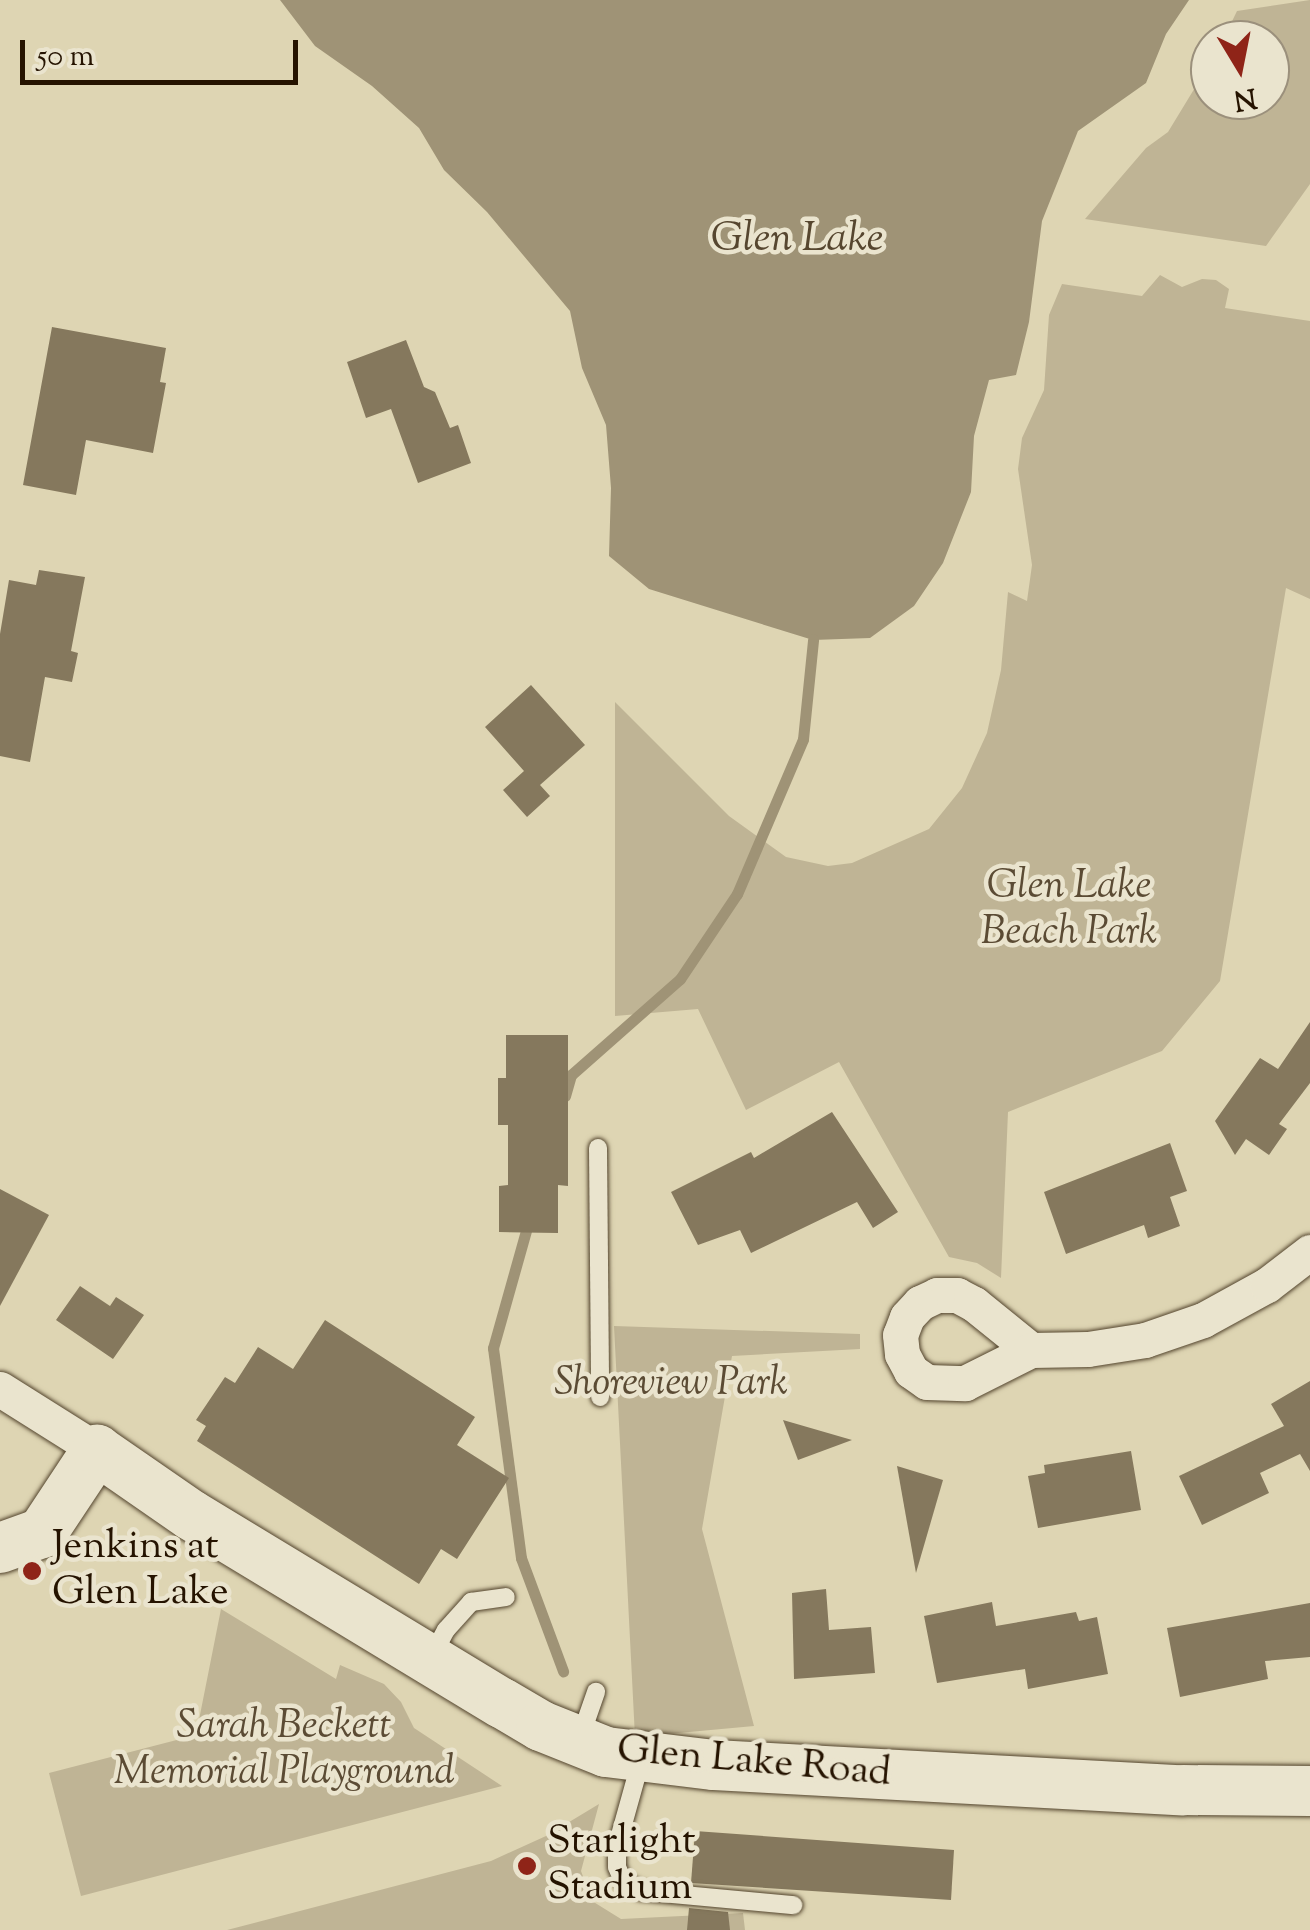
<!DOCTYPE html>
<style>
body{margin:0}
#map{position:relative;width:1310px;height:1930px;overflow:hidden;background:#ded5b3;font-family:"Sorts Mill Goudy",serif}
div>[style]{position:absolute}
.green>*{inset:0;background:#bfb495}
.water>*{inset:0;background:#9f9376}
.stream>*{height:11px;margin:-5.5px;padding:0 5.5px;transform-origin:5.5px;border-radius:5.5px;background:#9f9376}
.building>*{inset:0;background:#85785d}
.roads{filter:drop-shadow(0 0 2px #53442d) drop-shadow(0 0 2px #53442d)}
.lane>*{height:18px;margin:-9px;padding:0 9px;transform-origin:9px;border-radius:9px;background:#eae4ce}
.street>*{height:35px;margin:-17.5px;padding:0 17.5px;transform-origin:17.5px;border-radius:17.5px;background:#eae4ce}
.secondary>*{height:50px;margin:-25px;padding:0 25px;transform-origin:25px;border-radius:25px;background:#eae4ce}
.dots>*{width:28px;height:28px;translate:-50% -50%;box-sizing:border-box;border:5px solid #eae4ce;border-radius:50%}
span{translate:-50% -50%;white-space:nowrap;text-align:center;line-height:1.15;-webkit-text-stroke:9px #eae4ce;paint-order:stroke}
.park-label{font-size:40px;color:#5b4b34;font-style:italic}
.poi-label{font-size:40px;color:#251300}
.left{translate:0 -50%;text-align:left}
.street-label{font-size:40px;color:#251300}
.water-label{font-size:42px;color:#56462f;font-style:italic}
.north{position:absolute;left:1190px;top:20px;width:100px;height:100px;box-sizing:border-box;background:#eae4ce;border:2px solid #9b907c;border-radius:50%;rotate:170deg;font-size:28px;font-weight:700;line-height:40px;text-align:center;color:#251300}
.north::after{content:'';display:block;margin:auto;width:35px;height:45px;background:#8f2418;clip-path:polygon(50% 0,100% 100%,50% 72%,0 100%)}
.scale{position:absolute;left:20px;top:40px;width:278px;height:45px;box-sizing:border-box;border:5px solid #251300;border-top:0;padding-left:12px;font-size:30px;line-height:35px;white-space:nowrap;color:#251300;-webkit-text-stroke:8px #eae4ce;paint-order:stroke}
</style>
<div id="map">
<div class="green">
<div style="clip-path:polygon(1310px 0,1310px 184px,1266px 246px,1085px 219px,1146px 148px,1168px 132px,1210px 63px,1210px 100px,1270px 100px,1270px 40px,1223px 40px,1237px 11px)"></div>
<div style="clip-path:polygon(1160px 275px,1182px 287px,1202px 279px,1216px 280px,1229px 289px,1225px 308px,1310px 321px,1310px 599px,1286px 588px,1220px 981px,1162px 1051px,1008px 1112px,1001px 1278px,977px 1263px,949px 1257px,839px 1062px,746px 1110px,698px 1009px,615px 1016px,615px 702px,729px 816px,786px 857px,828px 866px,852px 863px,929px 829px,962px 788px,987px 733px,1001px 670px,1008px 592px,1027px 601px,1032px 565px,1018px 469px,1022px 438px,1044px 390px,1049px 315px,1062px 284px,1142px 296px)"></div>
<div style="clip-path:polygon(614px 1326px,860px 1334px,860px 1349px,732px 1356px,702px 1529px,754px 1726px,635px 1737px)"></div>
<div style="clip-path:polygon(221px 1609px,336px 1679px,340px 1665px,384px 1684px,401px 1702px,414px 1728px,502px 1786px,81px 1896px,49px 1773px,196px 1735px)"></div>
<div style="clip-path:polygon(599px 1804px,581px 1871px,592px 1901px,621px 1919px,743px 1913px,745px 1930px,227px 1930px,491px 1861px,546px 1836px)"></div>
</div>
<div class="water">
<div style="clip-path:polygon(280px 0,1189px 0,1166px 34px,1146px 83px,1078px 131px,1042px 221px,1029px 322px,1016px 375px,989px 380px,974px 436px,971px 492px,943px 563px,914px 606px,870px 638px,813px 640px,649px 589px,609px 556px,611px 488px,606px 425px,582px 368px,570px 311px,487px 212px,444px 170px,419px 128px,372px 86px,315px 46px)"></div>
</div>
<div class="stream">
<div style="left:565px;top:1096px;width:22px;rotate:-74deg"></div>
<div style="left:571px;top:1075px;width:145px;rotate:-41.4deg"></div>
<div style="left:680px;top:979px;width:102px;rotate:-56.2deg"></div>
<div style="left:737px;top:894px;width:168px;rotate:-66.9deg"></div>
<div style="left:803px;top:739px;width:100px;rotate:-84.2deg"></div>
<div style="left:529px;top:1220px;width:133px;rotate:105.7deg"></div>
<div style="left:493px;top:1348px;width:212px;rotate:82.4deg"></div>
<div style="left:521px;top:1558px;width:121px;rotate:69.6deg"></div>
</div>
<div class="building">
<div style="clip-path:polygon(52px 327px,166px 348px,160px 382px,166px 383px,153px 453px,86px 440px,76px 495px,23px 485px)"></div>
<div style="clip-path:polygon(406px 340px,424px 387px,435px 392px,450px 428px,458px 425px,471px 463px,418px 483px,391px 409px,366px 418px,347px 362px)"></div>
<div style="clip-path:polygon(39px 570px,85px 577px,71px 651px,78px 653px,72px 682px,45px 677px,30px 762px,0 756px,0 634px,9px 580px,36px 585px)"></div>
<div style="clip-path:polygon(531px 685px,585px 745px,540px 785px,550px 796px,527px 817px,503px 790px,524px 771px,485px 727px)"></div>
<div style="clip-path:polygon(1310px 1022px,1310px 1083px,1279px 1124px,1287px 1129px,1269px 1155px,1246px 1139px,1235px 1155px,1215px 1121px,1260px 1058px,1278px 1069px)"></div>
<div style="clip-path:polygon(506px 1035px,568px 1035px,568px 1186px,558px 1185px,558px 1233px,499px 1232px,499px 1186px,508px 1185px,508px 1125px,498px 1125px,498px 1078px,506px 1078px)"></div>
<div style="clip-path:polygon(832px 1112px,898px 1212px,873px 1228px,857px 1202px,751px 1253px,740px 1230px,698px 1245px,671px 1192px,751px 1152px,754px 1158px)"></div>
<div style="clip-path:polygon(1170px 1143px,1187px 1191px,1170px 1197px,1180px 1226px,1148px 1238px,1144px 1225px,1066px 1254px,1044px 1192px)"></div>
<div style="clip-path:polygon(0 1189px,49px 1215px,0 1306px)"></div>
<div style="clip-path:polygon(80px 1286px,110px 1306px,116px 1297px,144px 1315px,113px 1359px,56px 1320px)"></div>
<div style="clip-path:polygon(325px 1320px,475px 1417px,457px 1445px,509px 1478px,457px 1559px,441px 1549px,419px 1584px,197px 1441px,206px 1426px,196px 1420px,225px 1377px,235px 1383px,258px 1347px,293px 1369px)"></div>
<div style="clip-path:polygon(1310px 1381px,1310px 1471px,1300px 1454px,1260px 1473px,1269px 1493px,1202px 1525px,1179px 1476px,1284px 1426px,1271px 1404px)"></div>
<div style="clip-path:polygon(783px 1420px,852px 1440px,798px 1460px)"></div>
<div style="clip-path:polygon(1131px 1451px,1141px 1510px,1038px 1528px,1028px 1476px,1045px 1473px,1044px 1465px)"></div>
<div style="clip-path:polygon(897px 1466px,943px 1480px,916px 1573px)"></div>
<div style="clip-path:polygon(826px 1589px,829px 1630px,871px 1627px,875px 1673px,794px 1679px,792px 1593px)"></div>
<div style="clip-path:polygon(992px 1602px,996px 1626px,1076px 1612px,1079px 1621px,1097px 1617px,1108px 1674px,1028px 1689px,1025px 1669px,937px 1683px,924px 1616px)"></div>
<div style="clip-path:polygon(1310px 1603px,1310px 1657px,1265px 1661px,1268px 1679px,1180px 1697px,1167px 1628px)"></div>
<div style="clip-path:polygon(695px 1831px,954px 1850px,951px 1900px,691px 1883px)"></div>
<div style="clip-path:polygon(689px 1908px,728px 1912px,730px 1930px,687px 1930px)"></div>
</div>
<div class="roads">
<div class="lane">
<div style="left:598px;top:1148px;width:249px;rotate:89.5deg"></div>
<div style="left:431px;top:1658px;width:32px;rotate:-62deg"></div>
<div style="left:446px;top:1630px;width:38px;rotate:-48deg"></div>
<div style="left:471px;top:1602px;width:35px;rotate:-8deg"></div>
<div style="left:580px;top:1738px;width:49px;rotate:-70.8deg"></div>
<div style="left:641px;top:1760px;width:89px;rotate:105.6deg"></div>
<div style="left:617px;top:1846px;width:21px;rotate:90deg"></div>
<div style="left:617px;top:1867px;width:15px;rotate:67deg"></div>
<div style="left:623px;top:1881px;width:21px;rotate:29deg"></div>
<div style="left:641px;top:1891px;width:153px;rotate:5.3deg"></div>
</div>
<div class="street">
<div style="left:1031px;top:1350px;width:73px;rotate:-141.1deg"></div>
<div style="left:974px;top:1304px;width:19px;rotate:-152deg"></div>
<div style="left:957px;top:1295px;width:20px;rotate:180deg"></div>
<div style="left:937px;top:1295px;width:19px;rotate:155deg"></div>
<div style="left:920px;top:1303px;width:19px;rotate:133deg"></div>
<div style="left:907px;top:1317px;width:19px;rotate:111deg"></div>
<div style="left:900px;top:1335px;width:19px;rotate:84deg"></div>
<div style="left:902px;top:1354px;width:19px;rotate:62deg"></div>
<div style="left:911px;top:1371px;width:19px;rotate:35deg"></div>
<div style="left:927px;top:1382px;width:38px;rotate:2deg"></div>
<div style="left:965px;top:1383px;width:74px;rotate:-26.6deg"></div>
<div style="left:1031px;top:1350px;width:57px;rotate:-1deg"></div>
<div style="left:1088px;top:1349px;width:58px;rotate:-9deg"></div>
<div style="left:1145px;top:1340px;width:61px;rotate:-19deg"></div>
<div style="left:1203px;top:1320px;width:73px;rotate:-28.7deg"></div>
<div style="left:1267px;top:1285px;width:54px;rotate:-37.5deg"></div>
<div style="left:0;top:1389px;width:115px;rotate:32.2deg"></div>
</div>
<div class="secondary">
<div style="left:0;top:1548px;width:45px;rotate:-19.7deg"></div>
<div style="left:42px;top:1533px;width:100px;rotate:-56.5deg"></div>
<div style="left:97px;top:1450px;width:114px;rotate:34.7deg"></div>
<div style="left:191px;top:1515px;width:363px;rotate:31.2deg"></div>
<div style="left:502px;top:1703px;width:45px;rotate:30.5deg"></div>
<div style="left:541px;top:1726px;width:70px;rotate:21.8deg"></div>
<div style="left:606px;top:1752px;width:109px;rotate:6.9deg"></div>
<div style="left:714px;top:1765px;width:470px;rotate:3.1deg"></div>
<div style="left:1183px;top:1790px;width:127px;rotate:0.5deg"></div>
</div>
</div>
<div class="dots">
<div style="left:32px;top:1571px;background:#8f2418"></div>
<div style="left:527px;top:1866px;background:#8f2418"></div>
</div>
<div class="park-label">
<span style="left:1069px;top:911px">Glen Lake<br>Beach Park</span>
<span style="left:671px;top:1385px">Shoreview Park</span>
<span style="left:284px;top:1751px">Sarah Beckett<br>Memorial Playground</span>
</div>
<div class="poi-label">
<span class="left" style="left:52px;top:1571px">Jenkins at<br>Glen Lake</span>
<span class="left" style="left:547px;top:1866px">Starlight<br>Stadium</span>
</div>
<div class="street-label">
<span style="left:754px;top:1763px;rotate:5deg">Glen Lake Road</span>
</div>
<div class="water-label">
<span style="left:797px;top:240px">Glen Lake</span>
</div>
<div class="north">N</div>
<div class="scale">50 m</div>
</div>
